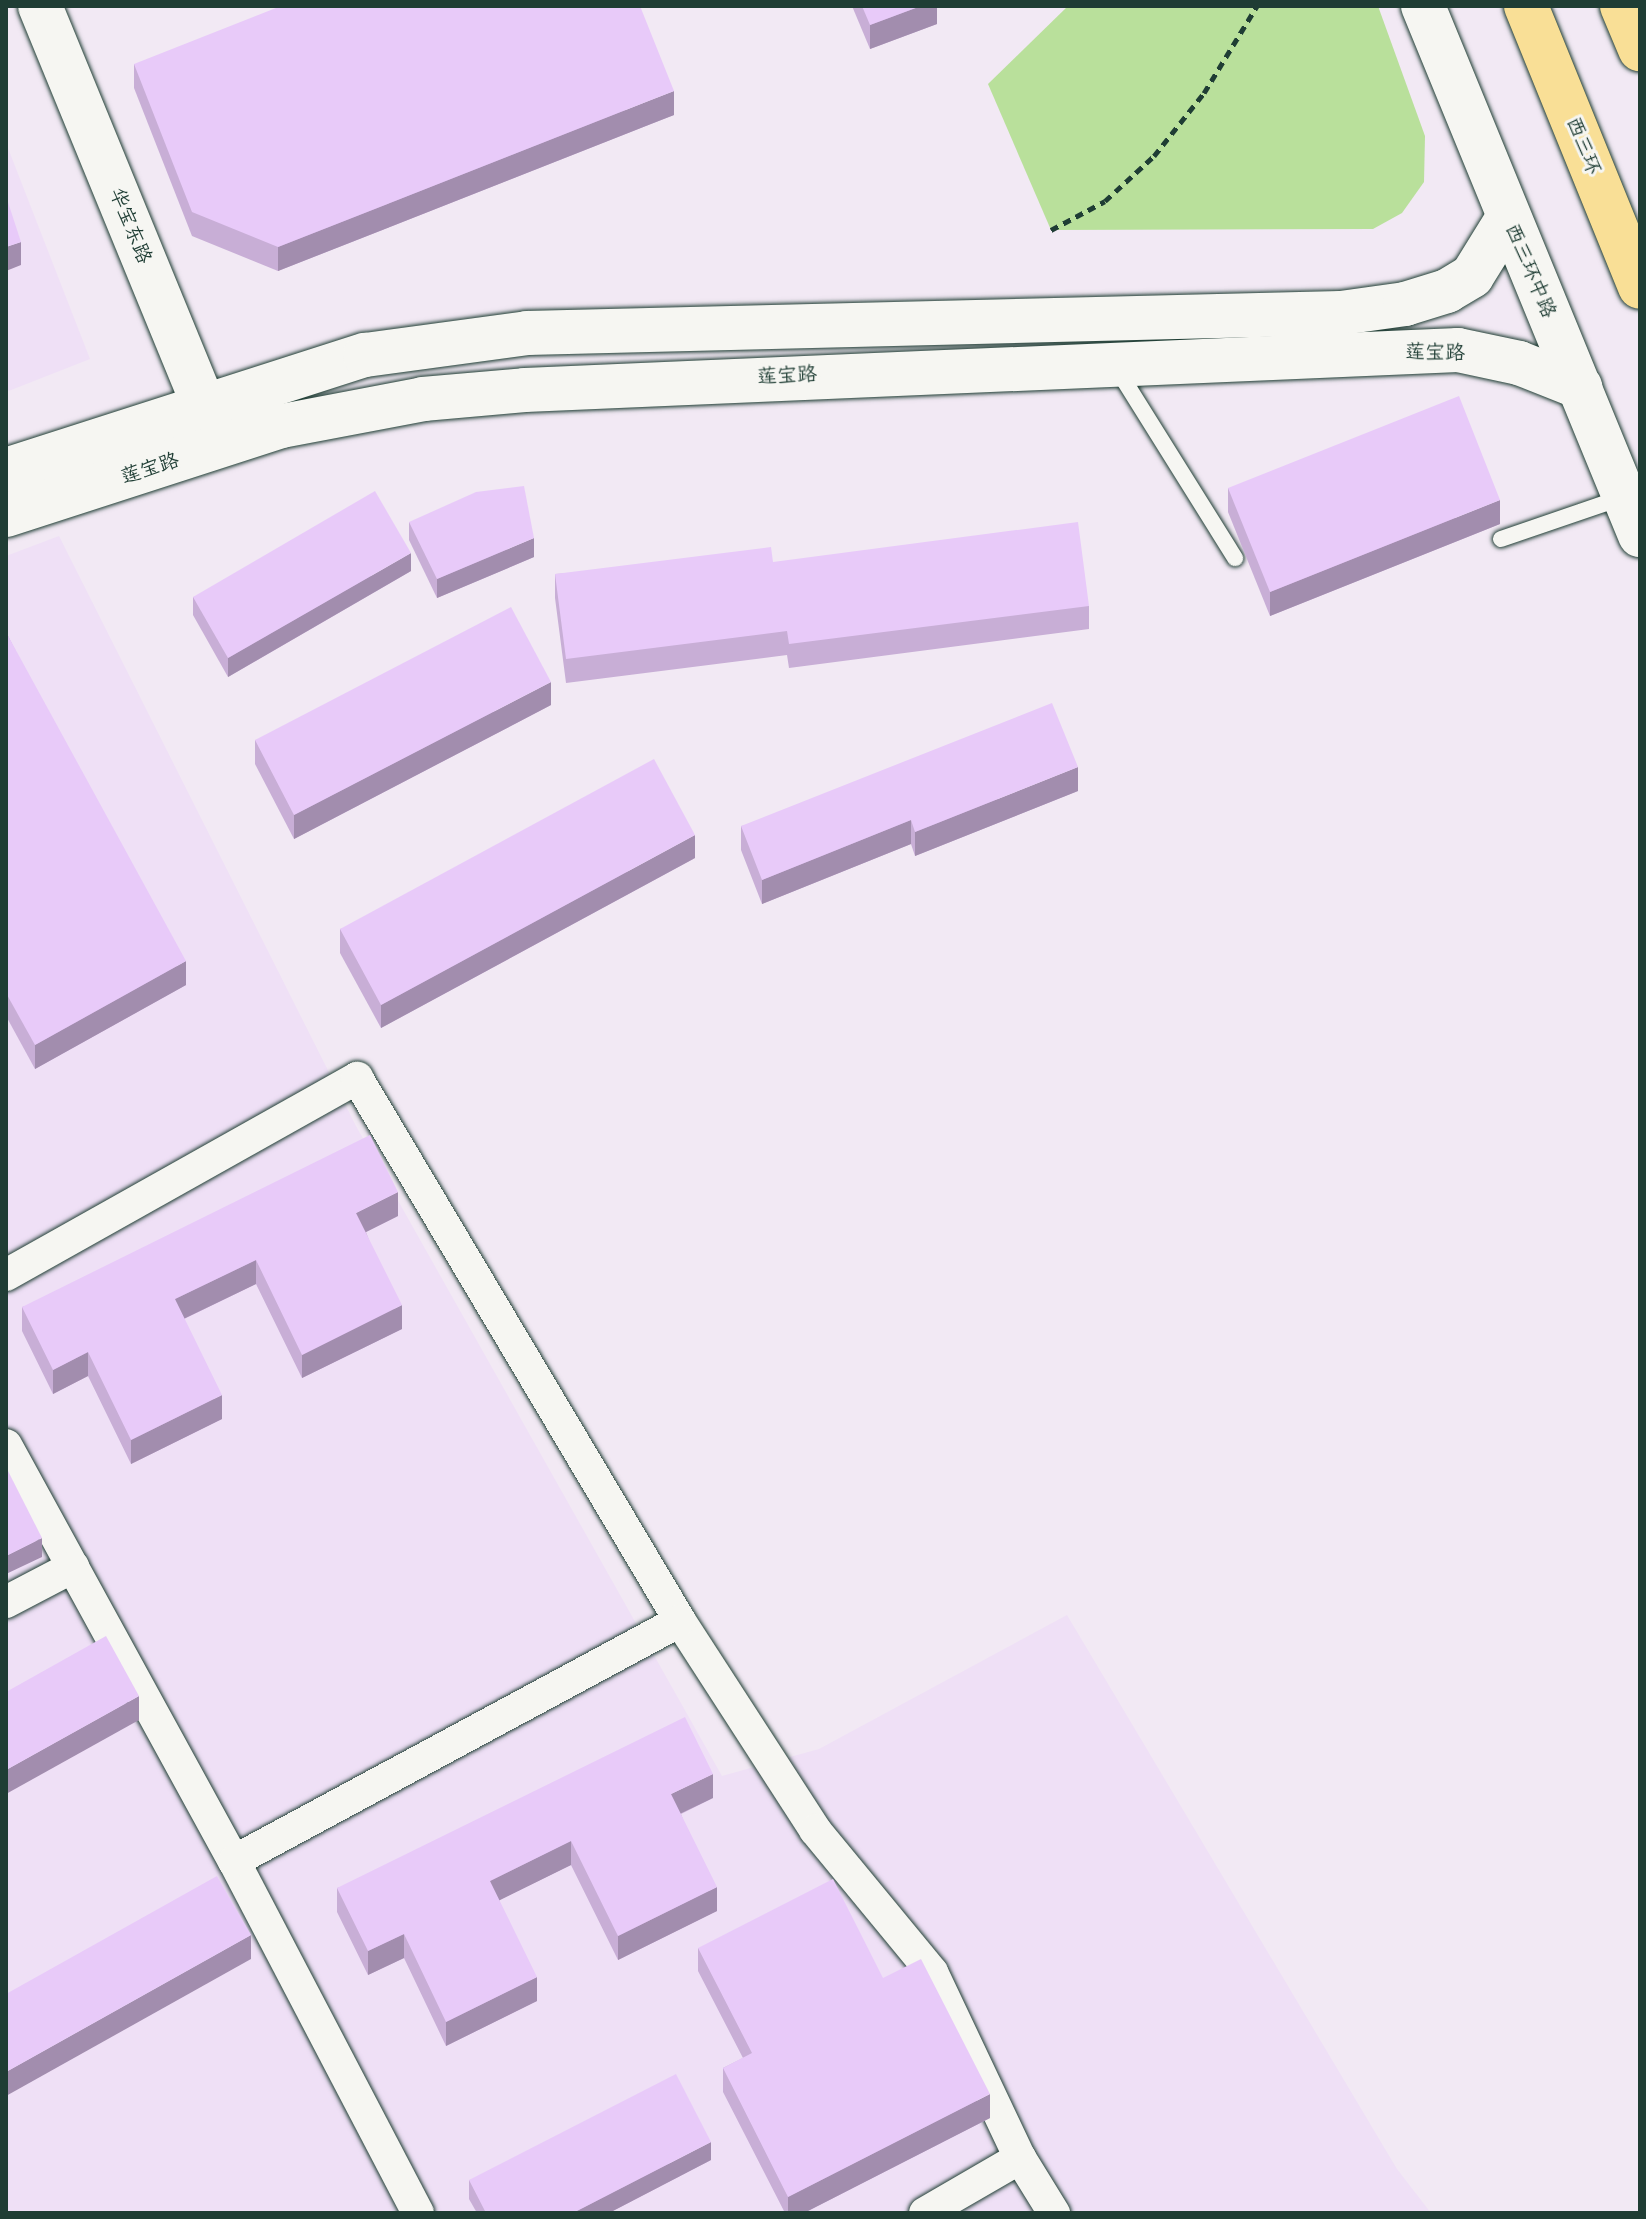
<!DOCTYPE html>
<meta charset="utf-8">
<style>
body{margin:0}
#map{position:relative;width:1646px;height:2219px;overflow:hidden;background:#f2e9f4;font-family:"Balsamiq Sans","LXGW WenKai TC",sans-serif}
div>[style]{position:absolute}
.built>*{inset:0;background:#efe0f6}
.green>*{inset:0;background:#b9e09b}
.path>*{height:5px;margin-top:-2.5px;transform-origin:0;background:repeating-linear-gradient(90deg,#1f3d34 0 8px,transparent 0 14px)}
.roads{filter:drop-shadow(0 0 2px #1f3d34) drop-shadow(0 0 2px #1f3d34)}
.lane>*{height:16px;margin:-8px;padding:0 8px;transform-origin:8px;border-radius:8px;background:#f6f6f2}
.street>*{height:32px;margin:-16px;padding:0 16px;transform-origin:16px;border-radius:16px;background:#f6f6f2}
.secondary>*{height:44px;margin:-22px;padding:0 22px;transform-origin:22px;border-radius:22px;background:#f6f6f2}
.highway>*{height:44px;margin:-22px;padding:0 22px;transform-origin:22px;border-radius:22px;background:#f9df96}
.wall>*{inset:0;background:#c8aed6}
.shaded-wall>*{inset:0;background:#a28dae}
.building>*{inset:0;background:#e8caf9}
span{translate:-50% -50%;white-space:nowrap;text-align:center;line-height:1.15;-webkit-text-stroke:6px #f6f6f2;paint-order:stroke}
.street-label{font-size:20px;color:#1f3d34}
.frame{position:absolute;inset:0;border:8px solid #1f3d34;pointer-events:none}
</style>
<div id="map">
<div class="built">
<div style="clip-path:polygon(6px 143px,90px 359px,6px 392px)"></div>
<div style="clip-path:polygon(59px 536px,356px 1126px,722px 1776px,819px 1749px,1067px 1615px,1397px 2169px,1431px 2213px,6px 2213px,6px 556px)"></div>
</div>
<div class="green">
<div style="clip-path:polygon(1068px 6px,1378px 6px,1425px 136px,1424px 182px,1402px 213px,1373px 229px,1051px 230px,988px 84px)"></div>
</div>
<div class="path">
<div style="left:1051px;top:230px;width:61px;rotate:-28.2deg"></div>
<div style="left:1105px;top:201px;width:67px;rotate:-42.6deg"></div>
<div style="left:1154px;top:156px;width:80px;rotate:-51.6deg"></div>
<div style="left:1204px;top:93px;width:102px;rotate:-58.7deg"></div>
</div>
<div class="roads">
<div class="lane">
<div style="left:1117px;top:369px;width:223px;rotate:58deg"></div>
<div style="left:1501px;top:539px;width:130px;rotate:-18.9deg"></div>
</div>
<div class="street">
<div style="left:6px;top:1275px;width:403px;rotate:-29.3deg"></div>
<div style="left:357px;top:1078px;width:632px;rotate:59.25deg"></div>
<div style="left:680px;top:1621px;width:249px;rotate:57.1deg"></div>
<div style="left:815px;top:1830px;width:184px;rotate:50.5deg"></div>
<div style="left:932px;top:1972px;width:206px;rotate:64.7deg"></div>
<div style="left:1020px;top:2158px;width:65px;rotate:58.3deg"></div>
<div style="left:6px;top:1445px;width:474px;rotate:61.3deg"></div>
<div style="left:234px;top:1861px;width:397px;rotate:62.4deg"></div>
<div style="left:6px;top:1602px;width:76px;rotate:-27.6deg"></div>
<div style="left:234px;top:1861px;width:506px;rotate:-28.29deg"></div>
<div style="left:925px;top:2213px;width:110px;rotate:-30.1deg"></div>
</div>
<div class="secondary">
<div style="left:40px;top:6px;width:461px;rotate:67.7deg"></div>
<div style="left:1423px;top:6px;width:572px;rotate:67.7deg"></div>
<div style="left:6px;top:470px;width:377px;rotate:-17.8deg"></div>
<div style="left:365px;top:355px;width:163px;rotate:-7.7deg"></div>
<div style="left:527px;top:333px;width:814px;rotate:-1.41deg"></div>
<div style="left:1341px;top:313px;width:65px;rotate:-8deg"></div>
<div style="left:1405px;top:304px;width:44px;rotate:-17.2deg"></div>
<div style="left:1447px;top:291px;width:29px;rotate:-31deg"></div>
<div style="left:1472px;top:276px;width:68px;rotate:-58.2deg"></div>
<div style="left:6px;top:515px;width:290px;rotate:-17.9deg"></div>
<div style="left:282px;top:426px;width:144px;rotate:-10.8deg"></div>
<div style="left:423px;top:399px;width:102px;rotate:-5deg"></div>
<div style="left:525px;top:390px;width:934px;rotate:-2.45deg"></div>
<div style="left:1458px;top:350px;width:62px;rotate:12deg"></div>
<div style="left:1519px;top:363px;width:66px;rotate:21.5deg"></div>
</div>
<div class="highway">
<div style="left:1526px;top:6px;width:303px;rotate:67.9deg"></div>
<div style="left:1622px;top:6px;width:47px;rotate:67.3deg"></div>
</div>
</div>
<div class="wall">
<div style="clip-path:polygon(852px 6px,937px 6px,937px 24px,870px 49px)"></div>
<div style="clip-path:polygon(134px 64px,674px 115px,278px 271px,192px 236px,134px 88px)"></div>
<div style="clip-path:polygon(1228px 488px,1500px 524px,1270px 616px,1228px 512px)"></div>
<div style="clip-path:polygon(409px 522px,534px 557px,437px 598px,409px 540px)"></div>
<div style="clip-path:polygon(773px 562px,1089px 606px,1089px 629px,789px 668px,787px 655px,566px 683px,555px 598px,555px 574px)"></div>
<div style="clip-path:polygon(411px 571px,228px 677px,193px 615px,193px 597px)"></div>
<div style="clip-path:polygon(6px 632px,186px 985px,35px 1069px,6px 1016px)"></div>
<div style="clip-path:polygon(551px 705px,294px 839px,255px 764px,255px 740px)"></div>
<div style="clip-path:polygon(1078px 791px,915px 856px,911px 844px,762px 904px,741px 850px,741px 826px)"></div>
<div style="clip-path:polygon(695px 858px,381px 1028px,340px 953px,340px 929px)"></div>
<div style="clip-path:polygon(398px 1216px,366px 1232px,402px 1329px,302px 1378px,256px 1284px,184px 1319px,222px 1419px,131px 1464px,88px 1376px,53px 1394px,22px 1331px,22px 1307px)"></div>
<div style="clip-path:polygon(713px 1798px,681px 1814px,717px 1911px,618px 1960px,571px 1865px,499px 1900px,537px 2001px,446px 2046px,404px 1958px,368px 1975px,337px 1912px,337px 1888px)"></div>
<div style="clip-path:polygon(698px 1948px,883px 1978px,990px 2118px,804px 2213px,785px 2213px,723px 2092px,723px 2068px,743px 2058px,698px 1971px)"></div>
<div style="clip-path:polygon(711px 2160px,609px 2213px,477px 2213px,469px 2199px,469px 2180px)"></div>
</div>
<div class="shaded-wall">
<div style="clip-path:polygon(921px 6px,937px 6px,937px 24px,870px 49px,870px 25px)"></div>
<div style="clip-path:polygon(674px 91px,674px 115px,278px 271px,278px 247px)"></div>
<div style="clip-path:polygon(21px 242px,21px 265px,6px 271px,6px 247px)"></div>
<div style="clip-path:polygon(1500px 500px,1500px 524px,1270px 616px,1270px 592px)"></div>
<div style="clip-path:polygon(534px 538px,534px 557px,437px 598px,437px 579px)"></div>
<div style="clip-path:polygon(411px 553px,411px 571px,228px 677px,228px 658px)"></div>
<div style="clip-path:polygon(551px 682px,551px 705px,294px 839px,294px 815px)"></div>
<div style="clip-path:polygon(1078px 767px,1078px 791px,915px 856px,915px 832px)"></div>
<div style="clip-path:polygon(911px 820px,911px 844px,762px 904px,762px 880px)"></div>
<div style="clip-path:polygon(695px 835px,695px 858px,381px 1028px,381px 1005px)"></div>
<div style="clip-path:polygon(186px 961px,186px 985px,35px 1069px,35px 1045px)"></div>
<div style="clip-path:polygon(398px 1192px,398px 1216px,356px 1237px,356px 1213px)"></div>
<div style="clip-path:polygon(256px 1260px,256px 1284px,175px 1323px,175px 1299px)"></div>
<div style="clip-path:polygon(402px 1305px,402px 1329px,302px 1378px,302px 1355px)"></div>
<div style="clip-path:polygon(88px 1352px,88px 1376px,53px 1394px,53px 1370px)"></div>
<div style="clip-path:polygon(222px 1395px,222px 1419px,131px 1464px,131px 1440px)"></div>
<div style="clip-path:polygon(42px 1538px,42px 1557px,6px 1574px,6px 1556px)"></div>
<div style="clip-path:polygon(139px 1696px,139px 1720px,6px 1794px,6px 1770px)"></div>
<div style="clip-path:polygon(713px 1774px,713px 1798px,671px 1818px,671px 1794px)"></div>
<div style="clip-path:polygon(571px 1841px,571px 1865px,490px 1905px,490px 1881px)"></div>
<div style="clip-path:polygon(717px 1887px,717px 1911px,618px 1960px,618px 1936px)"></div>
<div style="clip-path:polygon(404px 1934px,404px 1958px,368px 1975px,368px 1951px)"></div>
<div style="clip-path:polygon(251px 1935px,251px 1959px,6px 2096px,6px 2072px)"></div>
<div style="clip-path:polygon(537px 1977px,537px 2001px,446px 2046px,446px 2022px)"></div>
<div style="clip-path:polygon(990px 2094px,990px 2118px,804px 2213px,788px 2213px,788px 2197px)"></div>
<div style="clip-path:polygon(711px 2142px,711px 2160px,609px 2213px,573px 2213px)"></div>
</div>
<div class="building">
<div style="clip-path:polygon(281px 6px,640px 6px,674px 91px,278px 247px,192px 212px,134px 64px)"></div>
<div style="clip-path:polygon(862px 6px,921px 6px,870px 25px)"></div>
<div style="clip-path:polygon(6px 196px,21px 242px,6px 247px)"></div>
<div style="clip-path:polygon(1459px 396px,1500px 500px,1270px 592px,1228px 488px)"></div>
<div style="clip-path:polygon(524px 486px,534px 538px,437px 579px,409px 522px,476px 492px)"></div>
<div style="clip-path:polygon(375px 491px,411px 553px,228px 658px,193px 597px)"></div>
<div style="clip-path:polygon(1078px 522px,1089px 606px,789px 644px,787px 631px,566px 659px,555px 574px,771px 547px,773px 562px)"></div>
<div style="clip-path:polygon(511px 607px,551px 682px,294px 815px,255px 740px)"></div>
<div style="clip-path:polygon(6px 632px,186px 961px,35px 1045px,6px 993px)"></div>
<div style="clip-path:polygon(1052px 703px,1078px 767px,915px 832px,911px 820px,762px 880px,741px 826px)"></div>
<div style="clip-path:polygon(654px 759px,695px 835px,381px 1005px,340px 929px)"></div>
<div style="clip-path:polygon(370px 1135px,398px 1192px,356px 1213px,402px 1305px,302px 1355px,256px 1260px,175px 1299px,222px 1395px,131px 1440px,88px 1352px,53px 1370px,22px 1307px)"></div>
<div style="clip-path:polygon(6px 1467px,42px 1538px,6px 1556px)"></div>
<div style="clip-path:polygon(106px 1636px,139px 1696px,6px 1770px,6px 1692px)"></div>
<div style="clip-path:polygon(685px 1717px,713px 1774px,671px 1794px,717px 1887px,618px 1936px,571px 1841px,490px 1881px,537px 1977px,446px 2022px,404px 1934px,368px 1951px,337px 1888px)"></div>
<div style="clip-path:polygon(217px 1876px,251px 1935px,6px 2072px,6px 1994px)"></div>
<div style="clip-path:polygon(833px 1879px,883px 1978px,921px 1959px,990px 2094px,788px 2197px,723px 2068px,752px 2053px,698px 1948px)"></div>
<div style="clip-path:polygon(676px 2074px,711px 2142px,573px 2213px,486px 2213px,469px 2180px)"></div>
</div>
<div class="street-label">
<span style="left:1583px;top:146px;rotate:68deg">西三环</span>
<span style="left:130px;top:226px;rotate:68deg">华宝东路</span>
<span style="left:1530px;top:271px;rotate:67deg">西三环中路</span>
<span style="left:1435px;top:353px;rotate:1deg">莲宝路</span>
<span style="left:787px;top:376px;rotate:-3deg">莲宝路</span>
<span style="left:150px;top:469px;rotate:-18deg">莲宝路</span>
</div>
<div class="frame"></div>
</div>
